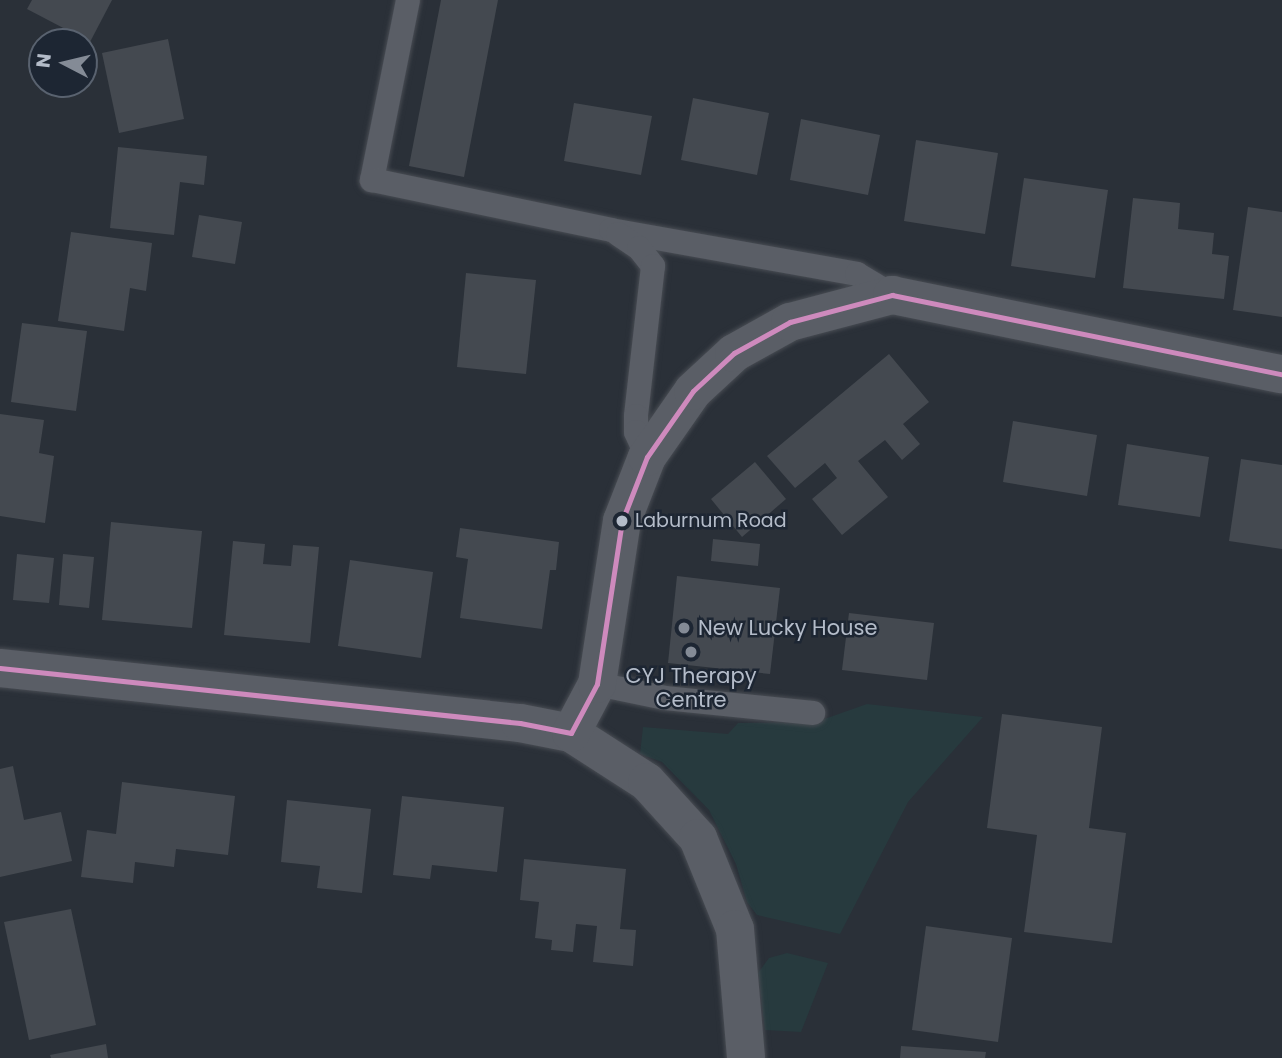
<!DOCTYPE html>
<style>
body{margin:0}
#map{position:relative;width:1282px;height:1058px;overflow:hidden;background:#2a3038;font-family:Poppins,sans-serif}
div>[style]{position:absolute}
.green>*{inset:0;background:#273a3e}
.building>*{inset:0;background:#444950}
.roads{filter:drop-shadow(0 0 2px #484c53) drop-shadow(0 0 2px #484c53)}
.service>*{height:24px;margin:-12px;padding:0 12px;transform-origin:12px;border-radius:12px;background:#5a5e66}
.minor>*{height:38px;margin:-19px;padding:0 19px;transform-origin:19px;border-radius:19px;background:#5a5e66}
.bus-1>*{height:5px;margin:-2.5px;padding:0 2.5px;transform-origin:2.5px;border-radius:2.5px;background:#ce8abd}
.dots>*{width:19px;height:19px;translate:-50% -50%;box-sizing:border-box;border:4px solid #1d2633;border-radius:50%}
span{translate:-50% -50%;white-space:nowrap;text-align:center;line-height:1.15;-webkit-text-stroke:5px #1d2633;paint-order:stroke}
.bus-label{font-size:19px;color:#b4bcc9}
.left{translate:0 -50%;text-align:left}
.poi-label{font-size:21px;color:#b4bcc9}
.north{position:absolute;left:28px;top:28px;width:70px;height:70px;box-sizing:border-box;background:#1d2633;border:2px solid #59626f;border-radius:50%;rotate:277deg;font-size:19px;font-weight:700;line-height:28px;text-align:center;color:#b4bcc9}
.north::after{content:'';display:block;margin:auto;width:24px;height:32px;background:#848b96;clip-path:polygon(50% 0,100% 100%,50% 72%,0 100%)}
</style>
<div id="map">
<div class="green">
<div style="clip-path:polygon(867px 704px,983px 717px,908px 802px,840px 934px,757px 915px,747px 902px,736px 864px,709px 810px,662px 762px,640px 754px,643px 727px,728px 734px,738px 723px,816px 722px)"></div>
<div style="clip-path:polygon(787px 953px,828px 963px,801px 1032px,765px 1030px,758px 973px,769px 958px)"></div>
</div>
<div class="building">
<div style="clip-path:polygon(32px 0,112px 0,90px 42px,27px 9px)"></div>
<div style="clip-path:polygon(441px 0,498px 0,464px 177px,409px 166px)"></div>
<div style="clip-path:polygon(168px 39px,184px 119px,119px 133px,102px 53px)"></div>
<div style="clip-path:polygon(693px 98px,769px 113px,757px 175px,681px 160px)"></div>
<div style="clip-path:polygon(574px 103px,652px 116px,641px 175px,564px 161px)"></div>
<div style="clip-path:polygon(801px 119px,880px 135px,868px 195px,790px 180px)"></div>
<div style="clip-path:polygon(916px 140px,998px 153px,985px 234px,904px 221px)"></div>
<div style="clip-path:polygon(118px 147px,207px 156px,204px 185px,180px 182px,174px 235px,110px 228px)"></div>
<div style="clip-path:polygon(1024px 178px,1108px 190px,1095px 278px,1011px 266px)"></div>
<div style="clip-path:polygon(1133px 198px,1180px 203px,1178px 229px,1214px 233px,1212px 254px,1229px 256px,1224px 299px,1123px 288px)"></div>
<div style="clip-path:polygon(1248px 207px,1282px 212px,1282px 317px,1233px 310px)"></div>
<div style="clip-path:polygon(199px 215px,242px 222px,235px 264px,192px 257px)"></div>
<div style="clip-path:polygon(71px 232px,152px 243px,146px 291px,130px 288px,124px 331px,58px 321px)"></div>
<div style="clip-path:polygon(466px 273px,536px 280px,526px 374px,457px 367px)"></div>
<div style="clip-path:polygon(22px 323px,87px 331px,76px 411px,11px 402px)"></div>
<div style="clip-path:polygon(889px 354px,929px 402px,903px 424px,920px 444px,902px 460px,885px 440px,858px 461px,888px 497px,842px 535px,812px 499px,837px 478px,825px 463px,795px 488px,767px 456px)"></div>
<div style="clip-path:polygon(0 414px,44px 420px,39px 453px,54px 456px,45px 523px,0 516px)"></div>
<div style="clip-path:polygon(1013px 421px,1097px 435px,1087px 496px,1003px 482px)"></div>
<div style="clip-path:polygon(1127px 444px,1209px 457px,1200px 517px,1118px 505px)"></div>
<div style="clip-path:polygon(1241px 459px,1282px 465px,1282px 549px,1229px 541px)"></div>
<div style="clip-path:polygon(755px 462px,786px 499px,742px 537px,711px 499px)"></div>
<div style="clip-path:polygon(111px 522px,202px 531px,192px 628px,102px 620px)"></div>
<div style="clip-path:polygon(460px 528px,559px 542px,556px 570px,550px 570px,542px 629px,460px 618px,468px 559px,456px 557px)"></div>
<div style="clip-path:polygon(713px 539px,760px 544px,758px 566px,711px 561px)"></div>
<div style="clip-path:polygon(233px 541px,265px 544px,263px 564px,291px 566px,293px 545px,319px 547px,310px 643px,224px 635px)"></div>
<div style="clip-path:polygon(17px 554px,54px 558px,49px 603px,13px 600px)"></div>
<div style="clip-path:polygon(63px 554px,94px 557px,89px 608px,59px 605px)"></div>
<div style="clip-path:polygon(350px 560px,433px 572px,421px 658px,338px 646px)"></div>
<div style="clip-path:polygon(677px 576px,780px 588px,770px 674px,668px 663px)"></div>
<div style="clip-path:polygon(849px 613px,934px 623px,927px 680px,842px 670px)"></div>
<div style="clip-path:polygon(1002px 714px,1102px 727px,1089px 828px,1126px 833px,1112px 943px,1024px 932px,1037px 835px,987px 828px)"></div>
<div style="clip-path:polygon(13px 766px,24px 820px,61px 812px,72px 861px,0 877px,0 769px)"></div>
<div style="clip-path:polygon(122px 782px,235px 796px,228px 855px,176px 849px,174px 867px,135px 862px,133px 883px,81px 877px,87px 830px,116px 834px)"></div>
<div style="clip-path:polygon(402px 796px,504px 807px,497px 872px,432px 865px,430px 879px,393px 875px)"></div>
<div style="clip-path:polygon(287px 800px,371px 809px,362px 893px,317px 888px,320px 866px,281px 862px)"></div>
<div style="clip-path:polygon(524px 859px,626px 869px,620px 929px,636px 930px,633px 966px,593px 962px,597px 926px,576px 924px,573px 952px,551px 950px,552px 940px,535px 938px,539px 902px,520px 900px)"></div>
<div style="clip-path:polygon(71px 909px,96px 1025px,29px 1040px,4px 922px)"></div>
<div style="clip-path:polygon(926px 926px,1012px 938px,998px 1042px,912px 1030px)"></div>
<div style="clip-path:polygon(106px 1044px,108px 1058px,51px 1058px,50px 1055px)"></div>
<div style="clip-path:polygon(901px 1046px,986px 1052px,985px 1058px,900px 1058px)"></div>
</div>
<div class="roads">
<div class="service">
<div style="left:408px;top:0;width:184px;rotate:101.3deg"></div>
<div style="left:372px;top:180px;width:244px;rotate:11.8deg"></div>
<div style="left:611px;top:230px;width:250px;rotate:10.1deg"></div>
<div style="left:857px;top:274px;width:41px;rotate:31deg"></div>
<div style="left:618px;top:234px;width:25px;rotate:34deg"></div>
<div style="left:639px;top:248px;width:23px;rotate:52deg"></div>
<div style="left:653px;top:266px;width:151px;rotate:96.5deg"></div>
<div style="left:636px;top:416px;width:16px;rotate:90deg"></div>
<div style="left:636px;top:432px;width:27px;rotate:66deg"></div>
<div style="left:597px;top:684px;width:69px;rotate:11.6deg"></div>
<div style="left:665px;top:698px;width:149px;rotate:5.8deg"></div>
</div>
<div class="minor">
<div style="left:0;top:668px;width:523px;rotate:6.04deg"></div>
<div style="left:520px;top:723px;width:52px;rotate:11.1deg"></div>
<div style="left:571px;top:733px;width:90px;rotate:32.8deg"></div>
<div style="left:647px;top:782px;width:76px;rotate:47.7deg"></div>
<div style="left:698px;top:838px;width:98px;rotate:67.9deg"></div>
<div style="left:735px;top:929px;width:129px;rotate:85.1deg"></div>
<div style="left:571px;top:733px;width:55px;rotate:-62deg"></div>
<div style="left:597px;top:684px;width:165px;rotate:-81.3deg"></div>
<div style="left:622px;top:521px;width:69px;rotate:-68.7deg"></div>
<div style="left:647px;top:457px;width:80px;rotate:-55.1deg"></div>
<div style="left:693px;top:391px;width:56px;rotate:-42.8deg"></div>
<div style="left:734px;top:353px;width:64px;rotate:-29deg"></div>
<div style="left:790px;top:322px;width:106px;rotate:-14.8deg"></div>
<div style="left:892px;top:295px;width:398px;rotate:11.5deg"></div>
</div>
</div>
<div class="bus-1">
<div style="left:0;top:668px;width:523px;rotate:6.04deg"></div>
<div style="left:520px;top:723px;width:52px;rotate:11.1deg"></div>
<div style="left:571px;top:733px;width:55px;rotate:-62deg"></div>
<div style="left:597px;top:684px;width:165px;rotate:-81.3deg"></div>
<div style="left:622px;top:521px;width:69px;rotate:-68.7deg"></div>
<div style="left:647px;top:457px;width:80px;rotate:-55.1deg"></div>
<div style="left:693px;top:391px;width:56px;rotate:-42.8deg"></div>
<div style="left:734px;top:353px;width:64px;rotate:-29deg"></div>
<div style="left:790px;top:322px;width:106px;rotate:-14.8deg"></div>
<div style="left:892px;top:295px;width:398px;rotate:11.5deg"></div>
</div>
<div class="dots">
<div style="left:622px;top:521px;background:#b4bcc9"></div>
<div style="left:684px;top:628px;background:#848b96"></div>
<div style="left:691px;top:652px;background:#848b96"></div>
</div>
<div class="bus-label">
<span class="left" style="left:635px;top:521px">Laburnum Road</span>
</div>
<div class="poi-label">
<span class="left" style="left:698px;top:628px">New Lucky House</span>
<span style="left:691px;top:688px">CYJ Therapy<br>Centre</span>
</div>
<div class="north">N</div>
</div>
